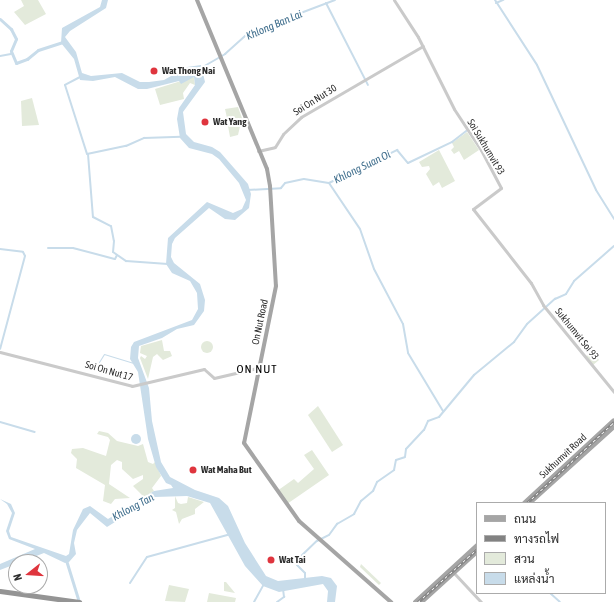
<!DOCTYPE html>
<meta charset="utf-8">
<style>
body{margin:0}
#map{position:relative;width:614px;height:602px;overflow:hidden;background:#fff;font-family:"Asap Condensed",Sarabun,sans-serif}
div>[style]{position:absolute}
.green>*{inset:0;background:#e3eadb}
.round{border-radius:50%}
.water>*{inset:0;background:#c8dcea}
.stream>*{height:1px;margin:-0.5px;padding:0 0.5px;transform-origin:0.5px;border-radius:0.5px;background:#c8dcea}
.canal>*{height:2px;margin:-1px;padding:0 1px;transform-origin:1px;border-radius:1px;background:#c8dcea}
.river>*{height:3px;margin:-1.5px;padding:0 1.5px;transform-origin:1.5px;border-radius:1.5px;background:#c8dcea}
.tertiary>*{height:3px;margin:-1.5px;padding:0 1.5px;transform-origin:1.5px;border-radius:1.5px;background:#cacaca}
.primary>*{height:4px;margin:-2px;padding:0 2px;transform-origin:2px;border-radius:2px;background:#a5a5a5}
.motorway>*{height:5px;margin:-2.5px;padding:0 2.5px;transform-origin:2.5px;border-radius:2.5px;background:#949494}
.rail>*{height:2.5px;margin-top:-1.25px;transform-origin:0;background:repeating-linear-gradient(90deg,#fff 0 3px,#828282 0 6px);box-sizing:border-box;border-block:1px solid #828282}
.dots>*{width:11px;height:11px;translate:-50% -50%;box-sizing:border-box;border:2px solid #fff;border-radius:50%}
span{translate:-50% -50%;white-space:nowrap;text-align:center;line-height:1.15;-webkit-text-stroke:4px #fff;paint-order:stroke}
.poi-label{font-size:10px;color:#2d2d2d;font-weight:700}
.left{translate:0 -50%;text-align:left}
.street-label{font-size:10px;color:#2d2d2d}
.water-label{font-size:11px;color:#3e6d8c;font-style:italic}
.quarter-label{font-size:12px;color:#000;letter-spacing:1px}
.legend{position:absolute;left:476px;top:502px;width:130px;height:92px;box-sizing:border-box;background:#fff;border:1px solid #ababab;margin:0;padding:5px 7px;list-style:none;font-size:12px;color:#2d2d2d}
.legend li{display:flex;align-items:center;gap:8px;height:20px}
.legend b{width:20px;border:1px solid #ababab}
.north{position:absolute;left:8px;top:554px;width:40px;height:40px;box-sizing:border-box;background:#fff;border:1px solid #ababab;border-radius:50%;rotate:253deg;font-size:11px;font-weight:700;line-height:16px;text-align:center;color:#2d2d2d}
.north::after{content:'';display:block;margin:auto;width:14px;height:18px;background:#df353e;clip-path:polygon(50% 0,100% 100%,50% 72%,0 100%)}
</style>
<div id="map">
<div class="green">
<div style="clip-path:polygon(21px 0,38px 0,46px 14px,25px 25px,14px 12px,24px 6px)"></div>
<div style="clip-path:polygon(194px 77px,195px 85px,190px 83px,183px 93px,184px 99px,160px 105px,155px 89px)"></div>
<div style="clip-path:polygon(32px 98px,39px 125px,22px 126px,21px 101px)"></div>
<div style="clip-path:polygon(238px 107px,242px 118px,238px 135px,230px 137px,228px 126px,231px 120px,227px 118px,225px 109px)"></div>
<div style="clip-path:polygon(467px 132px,479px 150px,464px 160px,459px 151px,454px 154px,451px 150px,454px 147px,452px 143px)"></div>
<div style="clip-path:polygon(439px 150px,455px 181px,442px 188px,439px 182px,433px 186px,426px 174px,430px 169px,429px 166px,422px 167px,419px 162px)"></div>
<div style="clip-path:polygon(162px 340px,164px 351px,170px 351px,172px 356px,163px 360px,157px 354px,153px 357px,148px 379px,140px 358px,141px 356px,145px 359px,147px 356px,140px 353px,141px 346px)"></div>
<div class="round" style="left:201px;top:341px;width:12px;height:12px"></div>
<div style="clip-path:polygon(592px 351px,599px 360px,593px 365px,586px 356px)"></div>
<div style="clip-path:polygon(318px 406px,343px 445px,332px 452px,308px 415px)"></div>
<div style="clip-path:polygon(99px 431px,108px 433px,117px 441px,138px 446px,143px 444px,148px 462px,153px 464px,155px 462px,161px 476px,152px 488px,154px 491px,144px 497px,133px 486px,143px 479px,143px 475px,133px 479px,122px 469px,122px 462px,117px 460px,111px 465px,109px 484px,130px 498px,115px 499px,111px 504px,103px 501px,105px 485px,76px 468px,77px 459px,71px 453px,72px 449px,83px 448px,106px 456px,110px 440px,108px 437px,97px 434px)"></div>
<div style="clip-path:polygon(312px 450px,329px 475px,287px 504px,277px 491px,294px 479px,298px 483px,314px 469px,304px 455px)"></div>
<div style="clip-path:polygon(175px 496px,178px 503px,181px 504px,187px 503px,188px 497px,204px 502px,195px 509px,195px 514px,182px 519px,179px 524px,176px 512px,172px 510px,175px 508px)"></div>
<div style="clip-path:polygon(361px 564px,381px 583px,379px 585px,360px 567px)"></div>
<div style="clip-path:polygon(224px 582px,226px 582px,235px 593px,224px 591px)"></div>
<div style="clip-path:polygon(169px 585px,189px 589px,185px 602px,165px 601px)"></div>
<div style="clip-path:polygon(209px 593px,236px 598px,235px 602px,207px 602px)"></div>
</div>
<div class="water">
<div style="clip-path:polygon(102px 0,108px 0,106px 8px,70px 31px,65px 37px,76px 52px,82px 73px,91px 76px,122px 73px,140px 82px,149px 82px,164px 80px,187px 67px,201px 65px,205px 82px,183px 112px,186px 134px,194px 142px,212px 147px,220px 152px,248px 184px,251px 194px,249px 208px,235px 220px,225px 219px,209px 208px,175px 238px,172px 244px,171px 257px,174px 263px,200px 284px,205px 300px,204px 311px,194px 325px,177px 329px,162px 338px,139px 346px,138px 358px,149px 388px,152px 421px,161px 462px,170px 477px,195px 490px,219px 498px,228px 506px,245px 543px,266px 576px,278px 581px,322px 576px,331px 578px,337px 586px,335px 602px,327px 602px,328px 591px,323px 584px,279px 592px,263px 586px,245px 566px,210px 503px,187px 496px,155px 497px,107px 527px,90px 513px,77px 530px,74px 543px,76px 554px,69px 562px,65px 563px,44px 553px,0 570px,0 564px,35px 549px,9px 539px,6px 531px,12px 513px,7px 504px,0 499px,11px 504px,15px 513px,9px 531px,11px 537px,66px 556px,69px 554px,73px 530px,83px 509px,90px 506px,108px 519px,154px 491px,173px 488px,171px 485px,166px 483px,156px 467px,148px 439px,138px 372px,130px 359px,131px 347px,134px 342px,192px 320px,198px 309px,197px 293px,190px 281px,172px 273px,166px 264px,168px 238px,207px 202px,233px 213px,242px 209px,246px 200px,239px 183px,219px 159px,212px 154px,189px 148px,180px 138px,177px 119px,179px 108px,195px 85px,194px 77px,181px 84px,179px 81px,147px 89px,138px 89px,115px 77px,93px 81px,80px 80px,74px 59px,61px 43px,62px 28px,100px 7px)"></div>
<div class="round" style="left:131px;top:434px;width:10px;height:10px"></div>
</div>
<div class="stream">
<div style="left:99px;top:362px;width:9px;rotate:-58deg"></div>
<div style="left:104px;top:354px;width:30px;rotate:17deg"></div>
</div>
<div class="canal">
<div style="left:495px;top:0;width:77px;rotate:57.1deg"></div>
<div style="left:537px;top:65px;width:138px;rotate:64.7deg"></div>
<div style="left:596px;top:190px;width:34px;rotate:58deg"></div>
<div style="left:326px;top:3px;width:92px;rotate:62.9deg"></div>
<div style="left:496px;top:3px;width:8px;rotate:-23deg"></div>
<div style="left:0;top:56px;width:11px;rotate:-10deg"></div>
<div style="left:201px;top:68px;width:28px;rotate:-30deg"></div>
<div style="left:225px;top:54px;width:28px;rotate:-42deg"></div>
<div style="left:246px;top:35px;width:8px"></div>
<div style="left:254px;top:35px;width:26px;rotate:-29deg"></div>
<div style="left:277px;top:22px;width:62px;rotate:-20.8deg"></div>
<div style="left:80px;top:77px;width:17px;rotate:152deg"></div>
<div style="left:65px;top:85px;width:72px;rotate:72.3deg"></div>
<div style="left:87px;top:154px;width:40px;rotate:-12deg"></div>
<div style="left:126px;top:146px;width:20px;rotate:-24deg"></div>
<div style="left:144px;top:138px;width:37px;rotate:-2deg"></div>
<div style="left:88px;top:154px;width:63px;rotate:85.5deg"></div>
<div style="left:93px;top:217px;width:20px;rotate:27deg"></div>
<div style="left:111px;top:226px;width:15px;rotate:79deg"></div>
<div style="left:114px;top:241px;width:11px;rotate:95deg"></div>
<div style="left:113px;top:252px;width:16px;rotate:35deg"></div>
<div style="left:126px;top:261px;width:42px;rotate:4.1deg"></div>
<div style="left:329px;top:183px;width:55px;rotate:56deg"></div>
<div style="left:360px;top:229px;width:42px;rotate:70.7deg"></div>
<div style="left:374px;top:269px;width:62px;rotate:62.2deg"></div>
<div style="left:403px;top:324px;width:29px;rotate:80deg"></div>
<div style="left:408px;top:353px;width:68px;rotate:58.9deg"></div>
<div style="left:247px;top:190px;width:34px;rotate:-3deg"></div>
<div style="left:281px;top:188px;width:6px;rotate:-51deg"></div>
<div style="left:285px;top:183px;width:19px;rotate:-12deg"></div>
<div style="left:304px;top:179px;width:25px;rotate:9deg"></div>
<div style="left:329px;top:183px;width:76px;rotate:-25.9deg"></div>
<div style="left:397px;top:150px;width:17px;rotate:50deg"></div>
<div style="left:408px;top:163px;width:49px;rotate:-25.5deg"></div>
<div style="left:452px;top:142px;width:18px;rotate:-38deg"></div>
<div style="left:48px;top:248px;width:25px"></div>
<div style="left:73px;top:248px;width:43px;rotate:14.7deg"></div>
<div style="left:115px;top:259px;width:4px;rotate:-63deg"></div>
<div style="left:0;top:249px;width:23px;rotate:7deg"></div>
<div style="left:23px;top:252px;width:4px;rotate:63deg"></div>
<div style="left:25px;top:256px;width:96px;rotate:105deg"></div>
<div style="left:0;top:422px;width:36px;rotate:16deg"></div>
<div style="left:305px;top:580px;width:7px;rotate:-90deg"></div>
<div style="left:305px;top:573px;width:11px;rotate:-135deg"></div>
<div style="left:297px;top:565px;width:5px;rotate:-90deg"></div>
<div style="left:297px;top:560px;width:28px;rotate:-44deg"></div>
<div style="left:317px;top:541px;width:13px;rotate:-27deg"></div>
<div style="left:329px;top:535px;width:14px;rotate:-54deg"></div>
<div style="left:337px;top:524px;width:20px;rotate:-30deg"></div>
<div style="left:354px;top:514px;width:15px;rotate:-62deg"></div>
<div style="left:361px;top:501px;width:16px;rotate:-40deg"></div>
<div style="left:373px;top:491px;width:10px;rotate:-66deg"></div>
<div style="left:377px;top:482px;width:21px;rotate:-35deg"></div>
<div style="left:394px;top:470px;width:10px;rotate:-79deg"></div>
<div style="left:396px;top:460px;width:9px;rotate:-18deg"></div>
<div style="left:405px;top:457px;width:8px;rotate:-83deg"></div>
<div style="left:406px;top:449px;width:26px;rotate:-47deg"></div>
<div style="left:424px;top:430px;width:10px;rotate:-66deg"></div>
<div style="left:428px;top:421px;width:12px;rotate:-20deg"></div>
<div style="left:439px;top:417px;width:55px;rotate:-50.2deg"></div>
<div style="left:474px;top:375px;width:52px;rotate:-39.5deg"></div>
<div style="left:514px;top:342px;width:22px;rotate:-54deg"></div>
<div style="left:527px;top:324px;width:38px;rotate:-42deg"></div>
<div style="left:555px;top:299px;width:12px;rotate:-24deg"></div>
<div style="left:566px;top:294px;width:15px;rotate:-58deg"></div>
<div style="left:574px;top:281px;width:53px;rotate:-41.2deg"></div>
<div style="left:130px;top:583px;width:31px;rotate:-57deg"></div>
<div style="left:147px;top:557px;width:87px;rotate:-15.3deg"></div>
<div style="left:550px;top:593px;width:13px;rotate:42deg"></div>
<div style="left:254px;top:602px;width:21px;rotate:-61deg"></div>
<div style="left:277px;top:602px;width:9px;rotate:-36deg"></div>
<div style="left:284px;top:597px;width:8px;rotate:-97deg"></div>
</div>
<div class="river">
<div style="left:0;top:19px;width:15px;rotate:42deg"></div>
<div style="left:11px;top:29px;width:11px;rotate:63deg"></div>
<div style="left:16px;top:39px;width:13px;rotate:113deg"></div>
<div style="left:11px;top:51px;width:13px;rotate:67deg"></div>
<div style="left:16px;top:63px;width:12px;rotate:-20deg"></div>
<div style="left:27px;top:59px;width:14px;rotate:-39deg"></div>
<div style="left:38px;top:50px;width:26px;rotate:-18deg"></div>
<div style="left:66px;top:560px;width:44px;rotate:72.8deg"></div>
</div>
<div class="tertiary">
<div style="left:394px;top:0;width:44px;rotate:57deg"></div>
<div style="left:418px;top:37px;width:80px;rotate:63.4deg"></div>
<div style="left:454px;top:109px;width:49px;rotate:56.6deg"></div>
<div style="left:481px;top:150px;width:43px;rotate:62.2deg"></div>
<div style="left:501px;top:188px;width:35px;rotate:143deg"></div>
<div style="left:473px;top:209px;width:94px;rotate:51.9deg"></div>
<div style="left:531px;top:283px;width:25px;rotate:61deg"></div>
<div style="left:543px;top:305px;width:112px;rotate:50.8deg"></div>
<div style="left:258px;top:151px;width:17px;rotate:-13deg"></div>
<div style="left:275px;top:147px;width:15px;rotate:-58deg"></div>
<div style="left:283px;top:134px;width:25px;rotate:-43deg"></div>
<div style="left:301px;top:117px;width:141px;rotate:-30.2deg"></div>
<div style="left:0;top:352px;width:136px;rotate:14.4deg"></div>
<div style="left:132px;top:386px;width:74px;rotate:-13.3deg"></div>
<div style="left:204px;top:369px;width:13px;rotate:42deg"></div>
<div style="left:214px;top:378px;width:44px;rotate:-13.1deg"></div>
<div style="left:454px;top:573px;width:40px;rotate:47deg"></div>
</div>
<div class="primary">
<div style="left:197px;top:0;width:183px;rotate:67.5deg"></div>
<div style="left:267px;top:169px;width:17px;rotate:80deg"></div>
<div style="left:270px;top:186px;width:100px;rotate:86.6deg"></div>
<div style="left:276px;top:286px;width:160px;rotate:101.5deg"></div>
<div style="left:244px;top:443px;width:95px;rotate:54.8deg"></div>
<div style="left:299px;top:521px;width:123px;rotate:41.4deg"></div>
<div style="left:524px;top:503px;width:122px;rotate:-42.7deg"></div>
<div style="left:530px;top:503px;width:113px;rotate:-42.1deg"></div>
<div style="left:415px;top:602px;width:84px;rotate:-42.6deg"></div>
<div style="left:422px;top:602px;width:74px;rotate:-42.3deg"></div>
</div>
<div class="motorway">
<div style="left:0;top:591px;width:80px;rotate:7.9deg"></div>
</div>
<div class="rail">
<div style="left:527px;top:503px;width:119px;rotate:-43deg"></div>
<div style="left:418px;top:602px;width:79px;rotate:-41.9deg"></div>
</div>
<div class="dots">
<div style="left:154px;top:71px;background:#df353e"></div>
<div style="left:205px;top:122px;background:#df353e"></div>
<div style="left:193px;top:470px;background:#df353e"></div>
<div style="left:271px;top:560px;background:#df353e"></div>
</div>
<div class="poi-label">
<span class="left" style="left:162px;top:71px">Wat Thong Nai</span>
<span class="left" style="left:213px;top:122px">Wat Yang</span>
<span class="left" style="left:201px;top:470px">Wat Maha But</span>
<span class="left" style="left:279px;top:560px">Wat Tai</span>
</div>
<div class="street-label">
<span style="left:315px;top:100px;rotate:-32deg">Soi On Nut 30</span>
<span style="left:486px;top:147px;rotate:59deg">Soi Sukhumvit 93</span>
<span style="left:260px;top:322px;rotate:-78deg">On Nut Road</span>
<span style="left:577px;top:334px;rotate:51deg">Sukhumvit Soi 93</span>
<span style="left:109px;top:371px;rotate:16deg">Soi On Nut 17</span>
<span style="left:563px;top:456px;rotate:-43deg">Sukhumvit Road</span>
</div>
<div class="water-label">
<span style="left:274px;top:25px;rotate:-23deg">Khlong Ban Lai</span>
<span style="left:362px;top:167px;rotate:-26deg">Khlong Suan Oi</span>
<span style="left:133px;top:507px;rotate:-28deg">Khlong Tan</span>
</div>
<div class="quarter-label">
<span style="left:257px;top:370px">ON NUT</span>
</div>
<ul class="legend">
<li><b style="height:5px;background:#a5a5a5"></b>ถนน</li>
<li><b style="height:5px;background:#828282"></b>ทางรถไฟ</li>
<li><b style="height:11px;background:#e3eadb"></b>สวน</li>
<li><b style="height:11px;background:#c8dcea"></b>แหล่งน้ำ</li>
</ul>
<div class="north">N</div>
</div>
